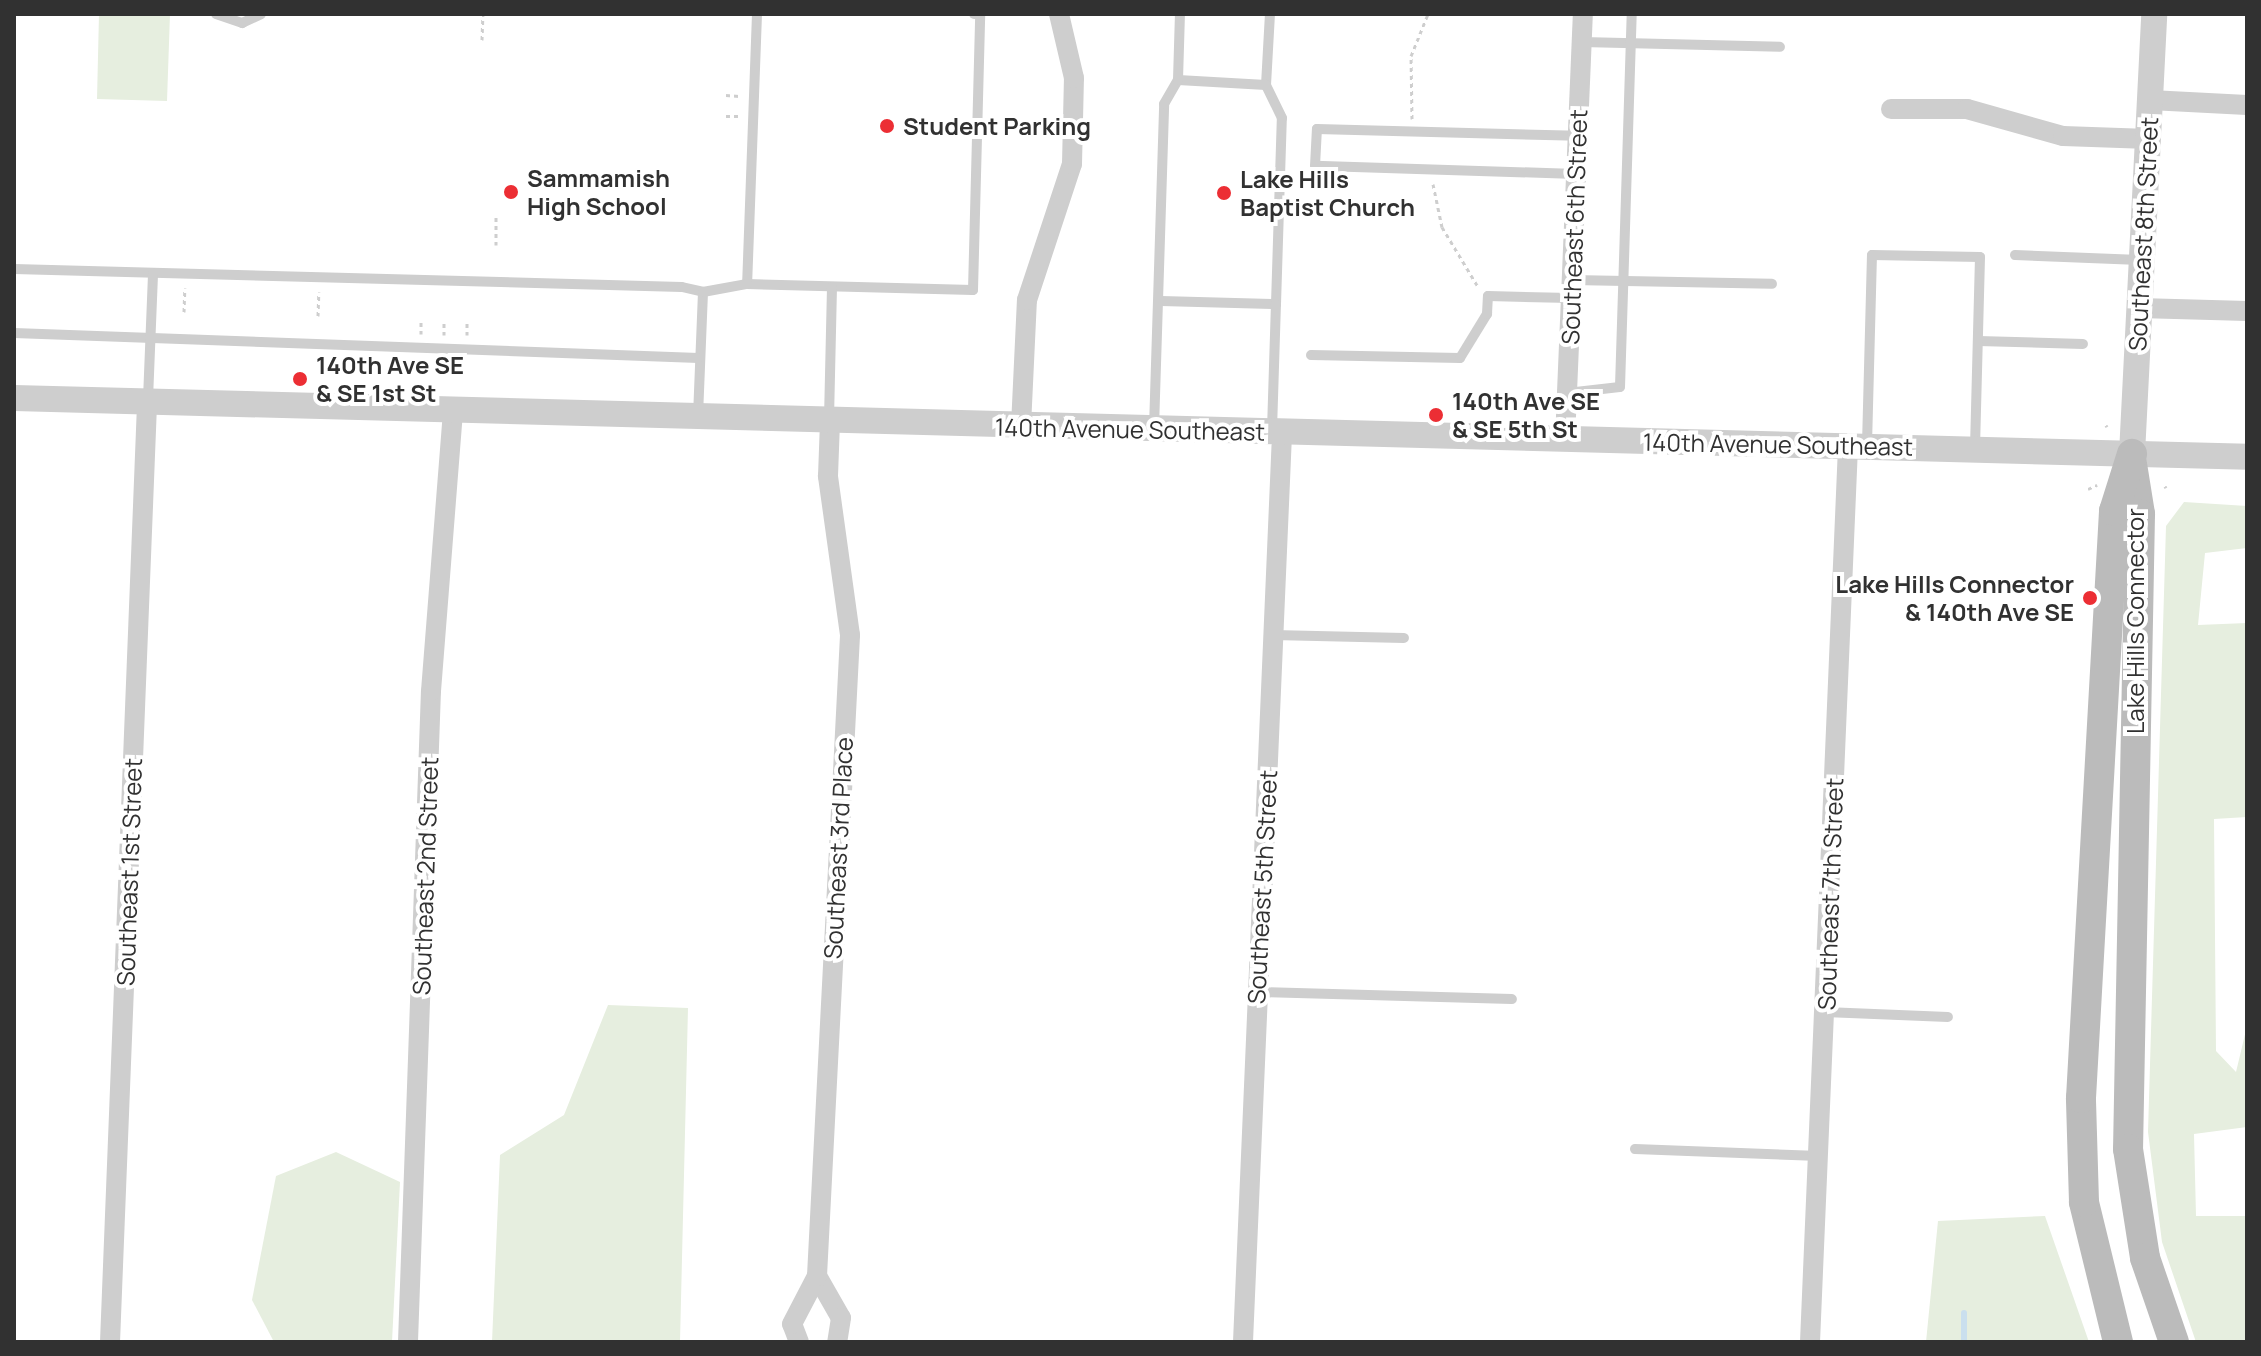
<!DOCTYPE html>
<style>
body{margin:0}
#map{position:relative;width:2261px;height:1356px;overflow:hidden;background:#fff;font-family:Manrope,sans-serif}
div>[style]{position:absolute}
.green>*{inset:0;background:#e6eedf}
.stream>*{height:6px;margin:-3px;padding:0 3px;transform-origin:3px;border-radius:3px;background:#cadfee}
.path>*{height:3px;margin-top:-1.5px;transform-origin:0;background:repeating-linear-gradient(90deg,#cecece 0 4px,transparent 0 8px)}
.service>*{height:10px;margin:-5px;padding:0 5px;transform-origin:5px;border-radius:5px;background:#cecece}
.minor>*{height:20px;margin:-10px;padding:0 10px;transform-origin:10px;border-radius:10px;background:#cecece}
.tertiary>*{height:26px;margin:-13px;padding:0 13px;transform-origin:13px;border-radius:13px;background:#cecece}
.secondary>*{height:30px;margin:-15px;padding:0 15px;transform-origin:15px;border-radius:15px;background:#bbb}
.dots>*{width:22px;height:22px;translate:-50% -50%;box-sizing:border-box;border:4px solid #fff;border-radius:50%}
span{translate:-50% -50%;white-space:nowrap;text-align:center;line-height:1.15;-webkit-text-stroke:8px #fff;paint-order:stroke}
.poi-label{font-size:24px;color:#313131;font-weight:700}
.left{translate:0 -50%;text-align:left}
.right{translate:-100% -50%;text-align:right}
.street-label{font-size:24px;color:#313131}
.frame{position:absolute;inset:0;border:16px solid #313131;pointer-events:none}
</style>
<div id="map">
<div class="green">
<div style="clip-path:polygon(99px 14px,170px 14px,167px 101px,97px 99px)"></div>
<div style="clip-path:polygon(2184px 502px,2247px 506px,2247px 548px,2205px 553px,2198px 625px,2247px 623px,2247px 817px,2214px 819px,2216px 1051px,2236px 1072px,2247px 1026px,2247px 1127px,2194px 1134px,2196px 1216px,2247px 1216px,2247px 1342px,2196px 1342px,2162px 1242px,2148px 1132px,2166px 526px)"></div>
<div style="clip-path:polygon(608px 1005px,688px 1008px,680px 1342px,492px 1342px,500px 1155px,564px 1115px)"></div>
<div style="clip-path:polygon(336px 1152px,400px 1182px,392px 1342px,274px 1342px,252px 1300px,276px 1176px)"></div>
<div style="clip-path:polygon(2045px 1216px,2089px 1342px,1926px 1342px,1938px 1221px)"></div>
</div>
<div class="stream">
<div style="left:1964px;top:1313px;width:29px;rotate:90deg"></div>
</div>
<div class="path">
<div style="left:482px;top:40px;width:26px;rotate:-88deg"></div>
<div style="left:726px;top:95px;width:13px;rotate:4deg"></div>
<div style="left:726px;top:116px;width:12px"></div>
<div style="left:1412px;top:119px;width:63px;rotate:-90.9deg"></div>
<div style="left:1411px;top:56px;width:45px;rotate:-68deg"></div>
<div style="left:1433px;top:184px;width:44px;rotate:78.2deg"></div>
<div style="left:1442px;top:227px;width:68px;rotate:58.9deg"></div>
<div style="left:496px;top:245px;width:31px;rotate:-90deg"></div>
<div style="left:184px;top:312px;width:24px;rotate:-88deg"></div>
<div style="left:318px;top:316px;width:24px;rotate:-88deg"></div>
<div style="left:421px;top:334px;width:12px;rotate:-90deg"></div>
<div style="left:444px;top:335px;width:13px;rotate:-90deg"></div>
<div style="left:467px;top:335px;width:12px;rotate:-90deg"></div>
<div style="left:2106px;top:425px;width:2px;rotate:63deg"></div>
<div style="left:2165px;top:486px;width:2px;rotate:63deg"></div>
<div style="left:2088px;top:489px;width:10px;rotate:-24deg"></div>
</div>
<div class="service">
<div style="left:216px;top:14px;width:28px;rotate:19deg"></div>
<div style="left:242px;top:23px;width:21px;rotate:-25deg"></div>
<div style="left:757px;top:14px;width:270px;rotate:92.1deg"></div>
<div style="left:747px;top:284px;width:226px;rotate:1.5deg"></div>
<div style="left:973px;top:290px;width:276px;rotate:-88.5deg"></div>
<div style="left:980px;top:14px;width:6px;rotate:180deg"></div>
<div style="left:1582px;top:42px;width:198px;rotate:1.4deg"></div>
<div style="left:1266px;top:85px;width:71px;rotate:-86.8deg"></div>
<div style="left:1576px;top:174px;width:261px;rotate:-178.2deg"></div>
<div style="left:1315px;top:166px;width:37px;rotate:-87deg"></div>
<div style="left:1317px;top:129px;width:260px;rotate:1.5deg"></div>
<div style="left:2015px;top:255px;width:125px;rotate:2.3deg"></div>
<div style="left:14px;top:269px;width:668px;rotate:1.54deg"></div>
<div style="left:682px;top:287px;width:22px;rotate:13deg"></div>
<div style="left:703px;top:292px;width:124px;rotate:92.3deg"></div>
<div style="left:1572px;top:280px;width:200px;rotate:1.1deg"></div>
<div style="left:703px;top:292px;width:45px;rotate:-10.3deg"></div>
<div style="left:1161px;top:301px;width:115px;rotate:1.5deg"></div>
<div style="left:1276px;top:304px;width:186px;rotate:-88.2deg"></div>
<div style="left:1282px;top:118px;width:37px;rotate:-116deg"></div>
<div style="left:1266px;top:85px;width:88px;rotate:-176.7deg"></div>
<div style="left:14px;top:333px;width:685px;rotate:2.09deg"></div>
<div style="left:1978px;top:341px;width:105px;rotate:1.6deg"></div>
<div style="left:1311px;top:355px;width:149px;rotate:1.2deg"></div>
<div style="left:1460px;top:358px;width:52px;rotate:-58.5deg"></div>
<div style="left:1487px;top:314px;width:18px;rotate:-87deg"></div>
<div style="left:1488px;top:296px;width:83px;rotate:1.4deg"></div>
<div style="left:1567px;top:393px;width:53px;rotate:-6.5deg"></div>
<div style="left:1620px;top:387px;width:373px;rotate:-88.2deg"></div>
<div style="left:148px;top:399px;width:126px;rotate:-87.7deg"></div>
<div style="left:829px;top:419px;width:132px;rotate:-88.7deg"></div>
<div style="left:1154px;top:428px;width:324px;rotate:-88.2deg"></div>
<div style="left:1164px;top:104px;width:28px;rotate:-60deg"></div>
<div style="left:1178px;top:80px;width:66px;rotate:-88.3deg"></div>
<div style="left:1272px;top:430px;width:126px;rotate:-88.2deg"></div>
<div style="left:1867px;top:445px;width:190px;rotate:-88.5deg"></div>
<div style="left:1872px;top:255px;width:108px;rotate:1.1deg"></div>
<div style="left:1980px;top:257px;width:192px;rotate:91.5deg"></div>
<div style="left:1273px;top:635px;width:131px;rotate:1.3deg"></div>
<div style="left:1257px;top:992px;width:255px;rotate:1.6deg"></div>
<div style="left:1825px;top:1012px;width:123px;rotate:2.3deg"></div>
<div style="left:1635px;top:1149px;width:184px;rotate:2.2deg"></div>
</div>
<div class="minor">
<div style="left:2150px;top:100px;width:97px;rotate:3deg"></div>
<div style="left:1891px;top:109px;width:76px"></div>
<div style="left:1967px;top:109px;width:100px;rotate:15.7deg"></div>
<div style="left:2063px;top:136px;width:86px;rotate:2deg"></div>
<div style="left:2139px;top:308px;width:108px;rotate:1.6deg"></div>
<div style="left:1021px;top:426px;width:126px;rotate:-87.3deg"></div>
<div style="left:1027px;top:300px;width:143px;rotate:-71.7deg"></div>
<div style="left:1072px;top:164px;width:86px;rotate:-88.7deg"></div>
<div style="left:1074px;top:78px;width:66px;rotate:-103.2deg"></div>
<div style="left:1565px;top:440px;width:426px;rotate:-87.6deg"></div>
<div style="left:817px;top:1276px;width:48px;rotate:60.3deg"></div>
<div style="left:841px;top:1318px;width:24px;rotate:99deg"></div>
<div style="left:110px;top:1342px;width:940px;rotate:-87.74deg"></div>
<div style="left:408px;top:1342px;width:651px;rotate:-87.98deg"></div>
<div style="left:431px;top:691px;width:281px;rotate:-85.5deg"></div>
<div style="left:799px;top:1342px;width:19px;rotate:-111deg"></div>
<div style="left:792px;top:1324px;width:54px;rotate:-62.5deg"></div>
<div style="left:817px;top:1276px;width:642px;rotate:-87.05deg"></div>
<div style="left:850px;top:635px;width:161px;rotate:-97.9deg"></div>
<div style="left:828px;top:476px;width:55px;rotate:-87.9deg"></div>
<div style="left:1243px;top:1342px;width:910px;rotate:-87.54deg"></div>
<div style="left:1810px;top:1342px;width:897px;rotate:-87.57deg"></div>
</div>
<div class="tertiary">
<div style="left:14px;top:398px;width:2234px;rotate:1.51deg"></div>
<div style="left:2132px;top:454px;width:441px;rotate:-87.1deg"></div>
</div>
<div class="secondary">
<div style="left:2132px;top:464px;width:51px;rotate:80.9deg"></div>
<div style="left:2140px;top:514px;width:635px;rotate:91.08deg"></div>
<div style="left:2128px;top:1149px;width:110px;rotate:81.1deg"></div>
<div style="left:2145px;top:1258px;width:89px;rotate:71deg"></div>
<div style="left:2118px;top:1342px;width:144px;rotate:-103.7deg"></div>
<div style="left:2084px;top:1202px;width:104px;rotate:-91.7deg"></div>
<div style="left:2081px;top:1098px;width:588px;rotate:-86.78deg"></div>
<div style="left:2114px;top:511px;width:60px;rotate:-72.5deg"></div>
</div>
<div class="dots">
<div style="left:887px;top:126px;background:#ec2e34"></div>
<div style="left:511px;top:192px;background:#ec2e34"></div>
<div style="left:1224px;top:193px;background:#ec2e34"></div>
<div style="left:300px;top:379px;background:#ec2e34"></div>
<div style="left:1436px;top:415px;background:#ec2e34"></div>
<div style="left:2090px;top:598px;background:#ec2e34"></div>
</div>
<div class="poi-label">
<span class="left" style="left:903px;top:126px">Student Parking</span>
<span class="left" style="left:527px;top:192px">Sammamish<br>High School</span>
<span class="left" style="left:1240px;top:193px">Lake Hills<br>Baptist Church</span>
<span class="left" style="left:316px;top:379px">140th Ave SE<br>&amp; SE 1st St</span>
<span class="left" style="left:1452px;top:415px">140th Ave SE<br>&amp; SE 5th St</span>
<span class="right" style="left:2074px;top:598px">Lake Hills Connector<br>&amp; 140th Ave SE</span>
</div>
<div class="street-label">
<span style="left:1574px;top:227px;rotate:-88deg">Southeast 6th Street</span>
<span style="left:2143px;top:234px;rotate:-87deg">Southeast 8th Street</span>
<span style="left:1130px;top:429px;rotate:1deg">140th Avenue Southeast</span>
<span style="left:1778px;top:444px;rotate:1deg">140th Avenue Southeast</span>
<span style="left:2135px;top:621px;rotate:-90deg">Lake Hills Connector</span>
<span style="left:838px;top:848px;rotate:-87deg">Southeast 3rd Place</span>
<span style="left:129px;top:872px;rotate:-88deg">Southeast 1st Street</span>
<span style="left:425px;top:876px;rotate:-88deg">Southeast 2nd Street</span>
<span style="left:1262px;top:887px;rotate:-87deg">Southeast 5th Street</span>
<span style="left:1830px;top:894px;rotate:-88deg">Southeast 7th Street</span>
</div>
<div class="frame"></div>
</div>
